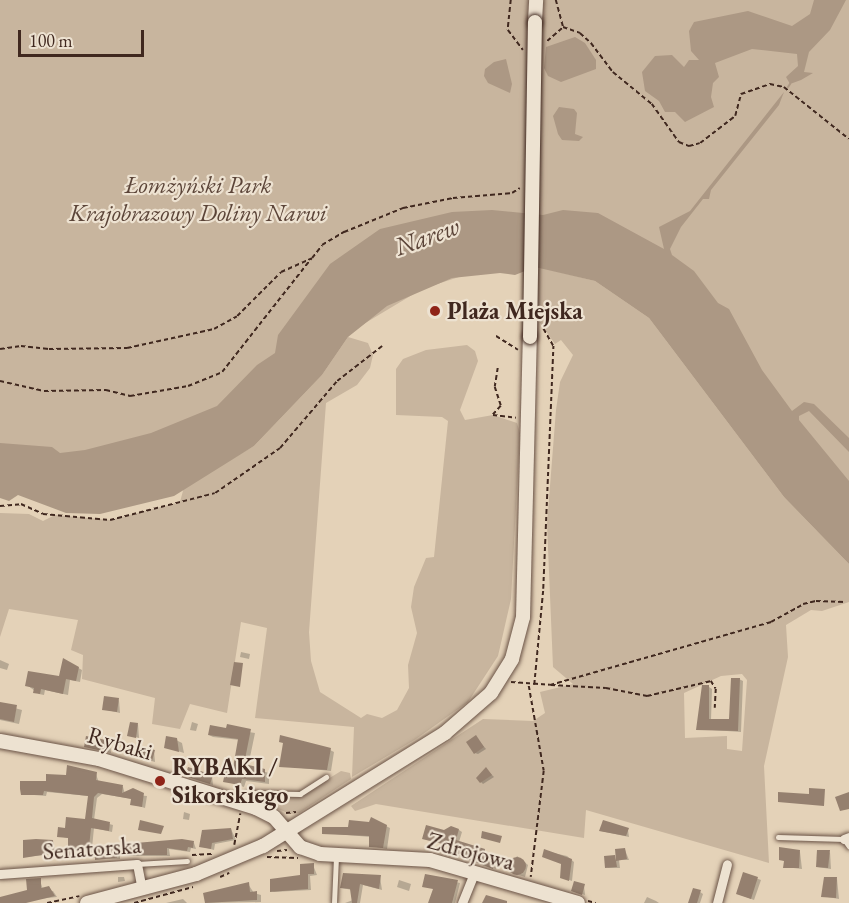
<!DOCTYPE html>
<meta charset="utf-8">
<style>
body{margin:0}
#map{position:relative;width:849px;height:903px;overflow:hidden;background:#e4d2b8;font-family:"EB Garamond",serif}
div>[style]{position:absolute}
.green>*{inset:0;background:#c8b59e}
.water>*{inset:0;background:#ac9884}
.shadow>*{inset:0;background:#0003}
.stream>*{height:2px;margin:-1px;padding:0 1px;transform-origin:1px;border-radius:1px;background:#ac9884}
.building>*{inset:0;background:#95806f}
.round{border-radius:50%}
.path>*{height:1.5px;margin-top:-0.75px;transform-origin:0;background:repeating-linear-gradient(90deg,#40281f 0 4.5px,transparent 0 7.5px)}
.roads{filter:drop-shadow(0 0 2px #695245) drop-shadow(0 0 2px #695245)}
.lane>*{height:4.5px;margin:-2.25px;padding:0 2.25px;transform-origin:2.25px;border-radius:2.25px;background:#ede2d1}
.street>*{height:9px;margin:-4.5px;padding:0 4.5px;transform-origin:4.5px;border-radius:4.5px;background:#ede2d1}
.secondary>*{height:14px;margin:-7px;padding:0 7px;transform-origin:7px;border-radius:7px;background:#ede2d1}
.bridges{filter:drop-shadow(0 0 2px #40281f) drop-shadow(0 0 2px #40281f)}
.secondary-bridge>*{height:14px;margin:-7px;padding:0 7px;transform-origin:7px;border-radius:7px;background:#ede2d1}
.dots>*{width:16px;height:16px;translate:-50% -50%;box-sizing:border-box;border:3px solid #ede2d1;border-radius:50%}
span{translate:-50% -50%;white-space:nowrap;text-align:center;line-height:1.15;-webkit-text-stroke:4.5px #ede2d1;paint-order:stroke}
.park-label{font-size:24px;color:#5b4438;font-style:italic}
.poi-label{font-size:24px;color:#40281f;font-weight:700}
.left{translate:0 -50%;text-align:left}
.street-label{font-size:24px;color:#40281f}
.water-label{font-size:26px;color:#5b4438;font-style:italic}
.scale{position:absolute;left:18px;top:30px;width:126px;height:27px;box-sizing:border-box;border:3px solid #40281f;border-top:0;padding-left:8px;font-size:18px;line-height:21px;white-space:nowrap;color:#40281f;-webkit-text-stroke:4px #ede2d1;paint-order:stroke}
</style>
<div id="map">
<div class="green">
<div style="clip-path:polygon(0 0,849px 0,849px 552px,661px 309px,586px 266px,505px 262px,422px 289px,337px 340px,214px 445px,0 482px)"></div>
<div style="clip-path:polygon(evenodd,539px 267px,595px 281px,649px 318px,784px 497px,849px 564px,849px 602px,822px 611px,811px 610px,786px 625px,788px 657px,764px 766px,769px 863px,586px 810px,584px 838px,376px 804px,355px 811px,351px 806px,483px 719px,533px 721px,545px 713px,540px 692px,573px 684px,553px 667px,547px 524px,556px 410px,560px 382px,573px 355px,561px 340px,555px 344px,538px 320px,539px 267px,742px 674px,747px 680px,742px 751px,727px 749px,727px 736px,685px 738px,684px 693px,721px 676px,742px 674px)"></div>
<div style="clip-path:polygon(348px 337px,368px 343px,373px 355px,370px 368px,357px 385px,326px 403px,309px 632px,311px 661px,320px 692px,361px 718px,367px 714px,382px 718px,397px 710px,409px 688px,408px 665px,417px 633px,411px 607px,414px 587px,426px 558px,434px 557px,448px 421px,442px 417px,396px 415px,396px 369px,403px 359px,426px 350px,467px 345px,475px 351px,478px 361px,460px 410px,465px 420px,493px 415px,517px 423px,520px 433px,511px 599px,498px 656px,468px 702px,416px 739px,352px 777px,354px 727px,255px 718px,267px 628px,241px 622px,227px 713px,190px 704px,180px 729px,152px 724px,155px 698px,82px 679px,83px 655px,71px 650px,78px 620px,9px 609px,0 637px,0 513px,29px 514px,43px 521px,55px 515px,110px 520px,180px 502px,184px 487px,254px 446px,322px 375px)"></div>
<div style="clip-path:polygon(341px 771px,350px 773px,351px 779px,299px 813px,290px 814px,248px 796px,299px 797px)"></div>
</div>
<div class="water">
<div style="clip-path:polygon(814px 0,846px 0,830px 30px,809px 52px,804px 72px,813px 73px,801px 80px,790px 84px,786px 77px,798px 66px,797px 54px,752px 49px,715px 63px,719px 77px,713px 83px,711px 97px,714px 107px,685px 122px,675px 112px,665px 112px,659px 101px,645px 91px,642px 72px,655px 56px,672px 55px,684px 67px,689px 60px,699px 60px,691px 51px,689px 31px,694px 22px,748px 11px,792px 26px,810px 14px)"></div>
<div style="clip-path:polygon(575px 37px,585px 43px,596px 60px,596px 69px,561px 82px,548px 76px,544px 68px,546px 47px)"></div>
<div style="clip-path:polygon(506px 59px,512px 84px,510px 93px,488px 83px,484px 76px,485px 69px,494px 62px)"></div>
<div style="clip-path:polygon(784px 92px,779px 105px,711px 190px,709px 199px,703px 199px,681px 227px,670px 249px,672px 255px,694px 271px,718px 303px,729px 309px,762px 370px,792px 411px,804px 402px,814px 404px,849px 438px,849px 452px,809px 411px,799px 416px,799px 420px,849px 481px,849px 564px,784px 497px,649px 318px,595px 281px,535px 267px,515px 275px,500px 273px,452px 278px,387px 306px,348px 337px,322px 375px,254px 446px,174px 496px,100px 514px,66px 513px,18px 495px,9px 501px,0 498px,0 443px,52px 447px,60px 453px,85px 450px,151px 433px,217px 406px,257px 365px,275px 353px,278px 335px,330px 264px,380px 229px,452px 212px,492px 210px,543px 215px,563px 210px,598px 213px,664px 249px,659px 227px,690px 211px)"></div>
<div style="clip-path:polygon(559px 107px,574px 109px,577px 113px,575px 134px,583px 137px,579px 141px,562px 140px,558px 134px,553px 116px)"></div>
</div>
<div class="shadow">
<div style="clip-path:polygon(241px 652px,250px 654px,249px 659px,240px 657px)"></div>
<div style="clip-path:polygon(0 660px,9px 664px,7px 670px,0 668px)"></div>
<div style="clip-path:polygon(64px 660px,82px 670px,80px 682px,70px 680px,68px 695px,45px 690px,44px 695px,39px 694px,27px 685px,60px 678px)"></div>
<div style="clip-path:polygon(739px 679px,743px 681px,741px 732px,698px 729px,709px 687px,712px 689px,711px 720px,731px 721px)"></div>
<div style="clip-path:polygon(119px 700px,120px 713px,103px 709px)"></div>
<div style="clip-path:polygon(0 704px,22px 710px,19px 724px,0 720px)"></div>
<div style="clip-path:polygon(192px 722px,198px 724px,196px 731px,190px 730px)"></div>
<div style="clip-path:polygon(138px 724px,139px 738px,129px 735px)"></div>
<div style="clip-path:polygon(211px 726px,255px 733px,248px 767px,269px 773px,269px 784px,246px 781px,244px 787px,225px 781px,234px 770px,240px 740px,213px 737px,209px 735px)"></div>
<div style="clip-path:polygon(476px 737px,486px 749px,478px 754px,475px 753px)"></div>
<div style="clip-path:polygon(176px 740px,182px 743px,184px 753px,165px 747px)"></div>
<div style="clip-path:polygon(110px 742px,111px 753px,85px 746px)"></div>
<div style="clip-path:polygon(330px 750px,334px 752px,331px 771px,281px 766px)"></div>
<div style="clip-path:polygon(154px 751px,155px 762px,141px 758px)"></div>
<div style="clip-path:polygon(486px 769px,494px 777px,483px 784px,481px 782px)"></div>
<div style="clip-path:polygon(96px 774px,99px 783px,123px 787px,125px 794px,147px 796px,145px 808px,132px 804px,133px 799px,102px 794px,97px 798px,94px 820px,113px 825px,112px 832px,94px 828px,92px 848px,182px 841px,194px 843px,196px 849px,191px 848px,190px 852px,169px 849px,170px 856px,120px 856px,120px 859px,70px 856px,69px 838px,58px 836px,86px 821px,89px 796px,47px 792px,46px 796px,22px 794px,67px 777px)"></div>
<div style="clip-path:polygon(212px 776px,213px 785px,190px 778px)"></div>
<div style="clip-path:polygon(184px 812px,190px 814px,189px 820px,183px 819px)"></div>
<div style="clip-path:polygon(371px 819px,390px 828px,387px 849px,371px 846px,371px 837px,323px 833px,370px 823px)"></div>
<div style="clip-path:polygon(231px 829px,236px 840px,215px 844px,214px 850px,200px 846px)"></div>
<div style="clip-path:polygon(459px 830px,462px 832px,459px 842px,488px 853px,488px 858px,498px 861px,496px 869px,461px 856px,460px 848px,444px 832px)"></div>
<div style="clip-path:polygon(628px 830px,629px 837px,601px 831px)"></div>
<div style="clip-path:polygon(53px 842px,56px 854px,24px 857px)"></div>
<div style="clip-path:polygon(625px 850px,629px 860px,619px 860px,620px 868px,607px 868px)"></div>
<div style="clip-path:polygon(545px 851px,567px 856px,574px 862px,572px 881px,564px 878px,563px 864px)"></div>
<div style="clip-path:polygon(800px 852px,802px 869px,785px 867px,785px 861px,780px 859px)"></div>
<div style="clip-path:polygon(830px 852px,831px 869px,817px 867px)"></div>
<div style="clip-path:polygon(517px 856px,528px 865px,525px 877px,509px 872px)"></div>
<div style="clip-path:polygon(313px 865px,317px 875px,310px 876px,311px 890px,272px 892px,302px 877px)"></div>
<div style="clip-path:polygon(744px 874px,761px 880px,754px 900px,741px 895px)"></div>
<div style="clip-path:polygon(426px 875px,460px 883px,455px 903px,430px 903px,435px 889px)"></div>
<div style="clip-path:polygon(118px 877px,124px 877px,125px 881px,118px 882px)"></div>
<div style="clip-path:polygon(380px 877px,382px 890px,363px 885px,360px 903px,345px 903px,353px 900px,352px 890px,342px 888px)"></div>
<div style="clip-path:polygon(837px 879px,839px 899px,822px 896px)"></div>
<div style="clip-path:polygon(40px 880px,43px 890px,53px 891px,57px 897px,0 903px,0 899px,28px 892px)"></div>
<div style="clip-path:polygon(399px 880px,411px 884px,409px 891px,397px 887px)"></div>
<div style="clip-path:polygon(248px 884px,254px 893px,261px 895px,261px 902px,206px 903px,204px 894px)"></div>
<div style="clip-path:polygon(584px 886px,585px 895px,576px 892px)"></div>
<div style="clip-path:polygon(700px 892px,703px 894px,700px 903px,689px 903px)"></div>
<div style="clip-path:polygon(647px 897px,656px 901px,659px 903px,644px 903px)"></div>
<div style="clip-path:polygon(183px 899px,187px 903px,166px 903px)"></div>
</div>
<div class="stream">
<div style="left:788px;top:87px;width:4px;rotate:-56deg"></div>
</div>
<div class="building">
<div style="clip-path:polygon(63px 658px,79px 667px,76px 681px,66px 679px,63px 694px,41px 689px,40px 694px,33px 693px,34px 688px,25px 686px,28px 671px,59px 676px)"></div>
<div style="clip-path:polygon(234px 662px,243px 663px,240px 687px,230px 685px)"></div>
<div style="clip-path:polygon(731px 678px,740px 678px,738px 731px,696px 730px,702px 685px,709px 685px,709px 719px,729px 719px)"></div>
<div style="clip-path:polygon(104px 696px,119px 698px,117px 712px,102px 710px)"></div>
<div style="clip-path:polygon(0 702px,17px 705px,14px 722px,0 719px)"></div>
<div style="clip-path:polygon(130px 722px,138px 723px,136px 738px,127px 736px)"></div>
<div style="clip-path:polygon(227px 724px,251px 729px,244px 764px,265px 769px,265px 782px,242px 779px,240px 785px,223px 782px,226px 768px,233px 768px,238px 739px,208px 735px,210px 725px,226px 728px)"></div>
<div style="clip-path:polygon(280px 735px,331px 748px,327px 770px,279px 767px,283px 743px,279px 742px)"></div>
<div style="clip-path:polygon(476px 735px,484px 747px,474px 754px,466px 742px)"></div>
<div style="clip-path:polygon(86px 736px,111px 741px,108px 752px,84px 747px)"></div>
<div style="clip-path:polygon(166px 736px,177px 738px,179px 752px,164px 748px)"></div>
<div style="clip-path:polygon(141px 747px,155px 750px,152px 761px,139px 758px)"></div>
<div style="clip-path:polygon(67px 765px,97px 772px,96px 780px,123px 785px,122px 793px,133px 788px,144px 793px,142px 807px,130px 805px,131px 799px,98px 793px,94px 797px,92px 818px,110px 822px,109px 831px,91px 828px,89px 847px,182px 839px,194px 841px,193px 848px,188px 847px,187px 851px,167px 848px,167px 855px,117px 855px,117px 858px,95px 860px,95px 856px,68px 857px,68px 838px,57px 837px,58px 827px,65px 828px,66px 817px,85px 819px,88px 796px,44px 791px,43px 795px,21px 795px,20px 789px,20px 781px,46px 781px,46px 774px,66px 775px)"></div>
<div style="clip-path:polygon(188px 767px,213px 775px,210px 784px,185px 776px)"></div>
<div style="clip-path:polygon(486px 767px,492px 775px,480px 783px,476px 778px)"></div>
<div style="clip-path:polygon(809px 788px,825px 789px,824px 806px,778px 802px,778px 792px,809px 794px)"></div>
<div style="clip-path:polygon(849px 792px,849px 809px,840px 811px,835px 797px)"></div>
<div style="clip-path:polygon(371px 817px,387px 825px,383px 848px,369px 847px,369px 836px,322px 834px,322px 827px,348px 827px,349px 820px,369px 822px)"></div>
<div style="clip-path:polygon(140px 820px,164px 826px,161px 834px,138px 830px)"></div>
<div style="clip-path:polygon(603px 820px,629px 828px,626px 836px,599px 831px)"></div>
<div style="clip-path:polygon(426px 825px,444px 830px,451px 826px,459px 829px,456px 840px,485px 849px,485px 856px,495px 857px,493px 869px,456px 855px,459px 848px,422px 839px)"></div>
<div style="clip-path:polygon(231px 828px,233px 839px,212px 843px,211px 849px,199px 847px,202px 830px)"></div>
<div style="clip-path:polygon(482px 831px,502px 836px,500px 843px,481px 838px)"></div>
<div style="clip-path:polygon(36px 839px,53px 840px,54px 853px,23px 858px,23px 840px)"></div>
<div style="clip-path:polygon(779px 847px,800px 850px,799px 868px,783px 868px,784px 861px,779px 860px)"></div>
<div style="clip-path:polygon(625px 848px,627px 859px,616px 861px,615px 849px)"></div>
<div style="clip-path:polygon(544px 849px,572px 859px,569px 881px,560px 878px,561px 864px,542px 857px)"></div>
<div style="clip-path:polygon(817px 850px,830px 850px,828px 868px,816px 867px)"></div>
<div style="clip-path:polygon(615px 855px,617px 867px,605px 868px,604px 856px)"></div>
<div class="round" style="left:508px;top:857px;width:18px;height:18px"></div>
<div style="clip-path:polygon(314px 863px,314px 874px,308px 874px,308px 889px,270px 892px,270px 879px,300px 875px,300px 864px)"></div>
<div style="clip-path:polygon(743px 872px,758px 877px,751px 899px,736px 894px)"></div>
<div style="clip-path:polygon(343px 873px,381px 875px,379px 889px,360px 884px,357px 903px,352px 903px,350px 889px,340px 888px)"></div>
<div style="clip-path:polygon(425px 874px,458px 880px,452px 903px,428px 903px,433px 889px,422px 887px)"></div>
<div style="clip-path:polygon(824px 877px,837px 877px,836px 898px,821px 897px)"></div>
<div style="clip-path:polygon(41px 878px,41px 888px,49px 886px,55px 896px,26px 903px,0 903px,0 897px,27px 890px,26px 879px)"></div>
<div style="clip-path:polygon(574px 881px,585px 884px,582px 895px,571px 891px)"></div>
<div style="clip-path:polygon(249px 882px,250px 892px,257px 891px,257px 900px,205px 903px,203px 893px)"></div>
<div style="clip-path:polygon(693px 888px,701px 890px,697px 903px,688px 903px)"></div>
<div style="clip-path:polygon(486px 895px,507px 901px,507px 903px,482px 903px)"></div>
</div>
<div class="path">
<div style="left:511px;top:0;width:30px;rotate:96deg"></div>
<div style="left:508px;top:30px;width:25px;rotate:53deg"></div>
<div style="left:556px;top:0;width:28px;rotate:75deg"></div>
<div style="left:563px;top:27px;width:18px;rotate:19deg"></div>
<div style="left:580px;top:33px;width:15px;rotate:42deg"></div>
<div style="left:591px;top:43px;width:36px;rotate:53deg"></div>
<div style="left:613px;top:72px;width:50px;rotate:39.4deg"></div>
<div style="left:652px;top:104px;width:47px;rotate:54.6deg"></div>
<div style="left:679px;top:142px;width:11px;rotate:22deg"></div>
<div style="left:689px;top:146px;width:11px;rotate:-15deg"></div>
<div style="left:700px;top:143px;width:44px;rotate:-37.6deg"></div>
<div style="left:735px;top:116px;width:23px;rotate:-75deg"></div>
<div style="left:741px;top:94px;width:31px;rotate:-19deg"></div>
<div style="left:770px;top:84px;width:14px;rotate:12deg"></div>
<div style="left:784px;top:87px;width:83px;rotate:38.7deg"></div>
<div style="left:547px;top:41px;width:21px;rotate:-41deg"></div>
<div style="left:508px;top:320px;width:11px;rotate:-5deg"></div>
<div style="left:496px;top:336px;width:26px;rotate:32deg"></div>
<div style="left:0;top:349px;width:21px;rotate:-8deg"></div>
<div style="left:21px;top:346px;width:28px;rotate:6deg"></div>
<div style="left:49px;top:349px;width:78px;rotate:-0.7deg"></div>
<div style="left:127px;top:348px;width:89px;rotate:-12.3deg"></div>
<div style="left:214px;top:329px;width:26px;rotate:-29deg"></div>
<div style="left:237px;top:316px;width:62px;rotate:-45deg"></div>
<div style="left:281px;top:272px;width:34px;rotate:-24deg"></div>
<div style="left:312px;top:258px;width:16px;rotate:-52deg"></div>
<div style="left:322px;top:245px;width:26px;rotate:-31deg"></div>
<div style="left:344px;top:232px;width:64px;rotate:-22.1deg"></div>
<div style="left:403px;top:208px;width:51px;rotate:-11.3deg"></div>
<div style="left:453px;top:198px;width:59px;rotate:-4.8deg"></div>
<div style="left:512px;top:193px;width:9px;rotate:-32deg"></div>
<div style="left:498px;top:368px;width:19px;rotate:99deg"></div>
<div style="left:495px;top:387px;width:20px;rotate:72deg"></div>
<div style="left:501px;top:406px;width:12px;rotate:132deg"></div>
<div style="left:493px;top:415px;width:23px;rotate:7deg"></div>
<div style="left:0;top:381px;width:45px;rotate:12.8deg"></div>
<div style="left:44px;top:391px;width:62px;rotate:-0.9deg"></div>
<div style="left:106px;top:390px;width:25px;rotate:14deg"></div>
<div style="left:130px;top:396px;width:59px;rotate:-9.8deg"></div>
<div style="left:188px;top:386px;width:37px;rotate:-22deg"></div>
<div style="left:222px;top:372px;width:144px;rotate:-51.8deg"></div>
<div style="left:0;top:506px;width:21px;rotate:-5deg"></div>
<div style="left:21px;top:504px;width:24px;rotate:24deg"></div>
<div style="left:43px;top:514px;width:67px;rotate:5.1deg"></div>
<div style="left:110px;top:520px;width:108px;rotate:-14.4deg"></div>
<div style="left:215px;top:493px;width:79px;rotate:-34.7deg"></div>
<div style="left:280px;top:448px;width:88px;rotate:-49.6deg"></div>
<div style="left:337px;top:381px;width:57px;rotate:-37.9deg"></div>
<div style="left:511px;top:682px;width:39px;rotate:4deg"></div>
<div style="left:550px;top:685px;width:230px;rotate:-15.9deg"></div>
<div style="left:771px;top:622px;width:37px;rotate:-29deg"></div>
<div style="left:803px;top:604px;width:13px;rotate:-13deg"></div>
<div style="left:816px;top:601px;width:29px;rotate:2deg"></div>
<div style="left:534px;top:685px;width:96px;rotate:-84.6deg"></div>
<div style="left:543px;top:589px;width:243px;rotate:-87.6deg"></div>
<div style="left:553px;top:346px;width:22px;rotate:-120deg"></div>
<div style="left:551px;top:685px;width:55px;rotate:3.1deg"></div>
<div style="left:606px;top:688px;width:42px;rotate:11deg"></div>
<div style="left:647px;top:696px;width:66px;rotate:-13.2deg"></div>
<div style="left:711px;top:681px;width:9px;rotate:58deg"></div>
<div style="left:716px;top:689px;width:19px;rotate:93deg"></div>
<div style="left:529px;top:686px;width:86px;rotate:80deg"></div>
<div style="left:544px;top:771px;width:107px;rotate:97deg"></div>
<div style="left:286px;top:813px;width:10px;rotate:-6deg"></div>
<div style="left:234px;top:845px;width:32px;rotate:-79deg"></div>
<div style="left:277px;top:851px;width:10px;rotate:-6deg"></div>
<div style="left:192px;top:855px;width:22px;rotate:-3deg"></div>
<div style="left:267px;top:857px;width:31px;rotate:2deg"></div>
<div style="left:220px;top:877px;width:10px;rotate:-24deg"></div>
<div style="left:588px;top:901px;width:8px;rotate:14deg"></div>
<div style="left:47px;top:903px;width:33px;rotate:-12deg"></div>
<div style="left:134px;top:903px;width:61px;rotate:-15.2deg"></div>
</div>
<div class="roads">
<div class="lane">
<div style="left:239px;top:801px;width:13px;rotate:-39deg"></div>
<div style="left:249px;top:793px;width:51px;rotate:1.1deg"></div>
<div style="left:300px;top:794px;width:31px;rotate:-33deg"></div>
<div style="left:778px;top:837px;width:66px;rotate:1.7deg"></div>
<div style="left:844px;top:839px;width:9px;rotate:54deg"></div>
<div style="left:137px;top:864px;width:50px;rotate:-3.4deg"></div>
<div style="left:334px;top:903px;width:45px;rotate:-87.5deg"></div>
</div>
<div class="street">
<div style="left:844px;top:839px;width:5px;rotate:-22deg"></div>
<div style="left:0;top:874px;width:137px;rotate:-4.2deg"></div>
<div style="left:137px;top:864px;width:25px;rotate:79deg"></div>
<div style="left:462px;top:903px;width:31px;rotate:-68deg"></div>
<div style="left:717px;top:903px;width:40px;rotate:-75.6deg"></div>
</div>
<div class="secondary">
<div style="left:535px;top:22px;width:22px;rotate:-87deg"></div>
<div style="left:0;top:741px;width:101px;rotate:10.3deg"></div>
<div style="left:99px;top:759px;width:164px;rotate:17.3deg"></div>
<div style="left:256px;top:808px;width:20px;rotate:27deg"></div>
<div style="left:274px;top:817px;width:40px;rotate:49deg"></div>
<div style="left:300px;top:847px;width:21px;rotate:19deg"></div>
<div style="left:320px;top:854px;width:110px;rotate:3.1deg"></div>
<div style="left:430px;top:860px;width:154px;rotate:16.2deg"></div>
<div style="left:87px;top:903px;width:113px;rotate:-14.9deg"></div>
<div style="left:196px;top:874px;width:73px;rotate:-22.7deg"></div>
<div style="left:263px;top:846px;width:214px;rotate:-31.8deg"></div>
<div style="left:445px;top:733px;width:61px;rotate:-41deg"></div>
<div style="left:491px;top:693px;width:40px;rotate:-58deg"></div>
<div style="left:512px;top:659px;width:43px;rotate:-75.3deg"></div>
<div style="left:523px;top:617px;width:280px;rotate:-88.6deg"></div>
</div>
</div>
<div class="bridges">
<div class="secondary-bridge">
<div style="left:530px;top:337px;width:315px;rotate:-89.1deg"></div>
</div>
</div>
<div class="dots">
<div style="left:435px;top:311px;background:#8f2418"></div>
<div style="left:160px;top:781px;background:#8f2418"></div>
</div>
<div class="park-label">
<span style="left:198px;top:199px">Łomżyński Park<br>Krajobrazowy Doliny Narwi</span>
</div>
<div class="poi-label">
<span class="left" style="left:447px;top:311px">Plaża Miejska</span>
<span class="left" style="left:172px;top:781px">RYBAKI /<br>Sikorskiego</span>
</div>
<div class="street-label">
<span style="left:120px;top:743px;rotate:16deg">Rybaki</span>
<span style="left:92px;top:848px;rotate:-4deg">Senatorska</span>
<span style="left:471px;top:851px;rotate:15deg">Zdrojowa</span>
</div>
<div class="water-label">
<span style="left:427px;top:237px;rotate:-20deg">Narew</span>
</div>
<div class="scale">100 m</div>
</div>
